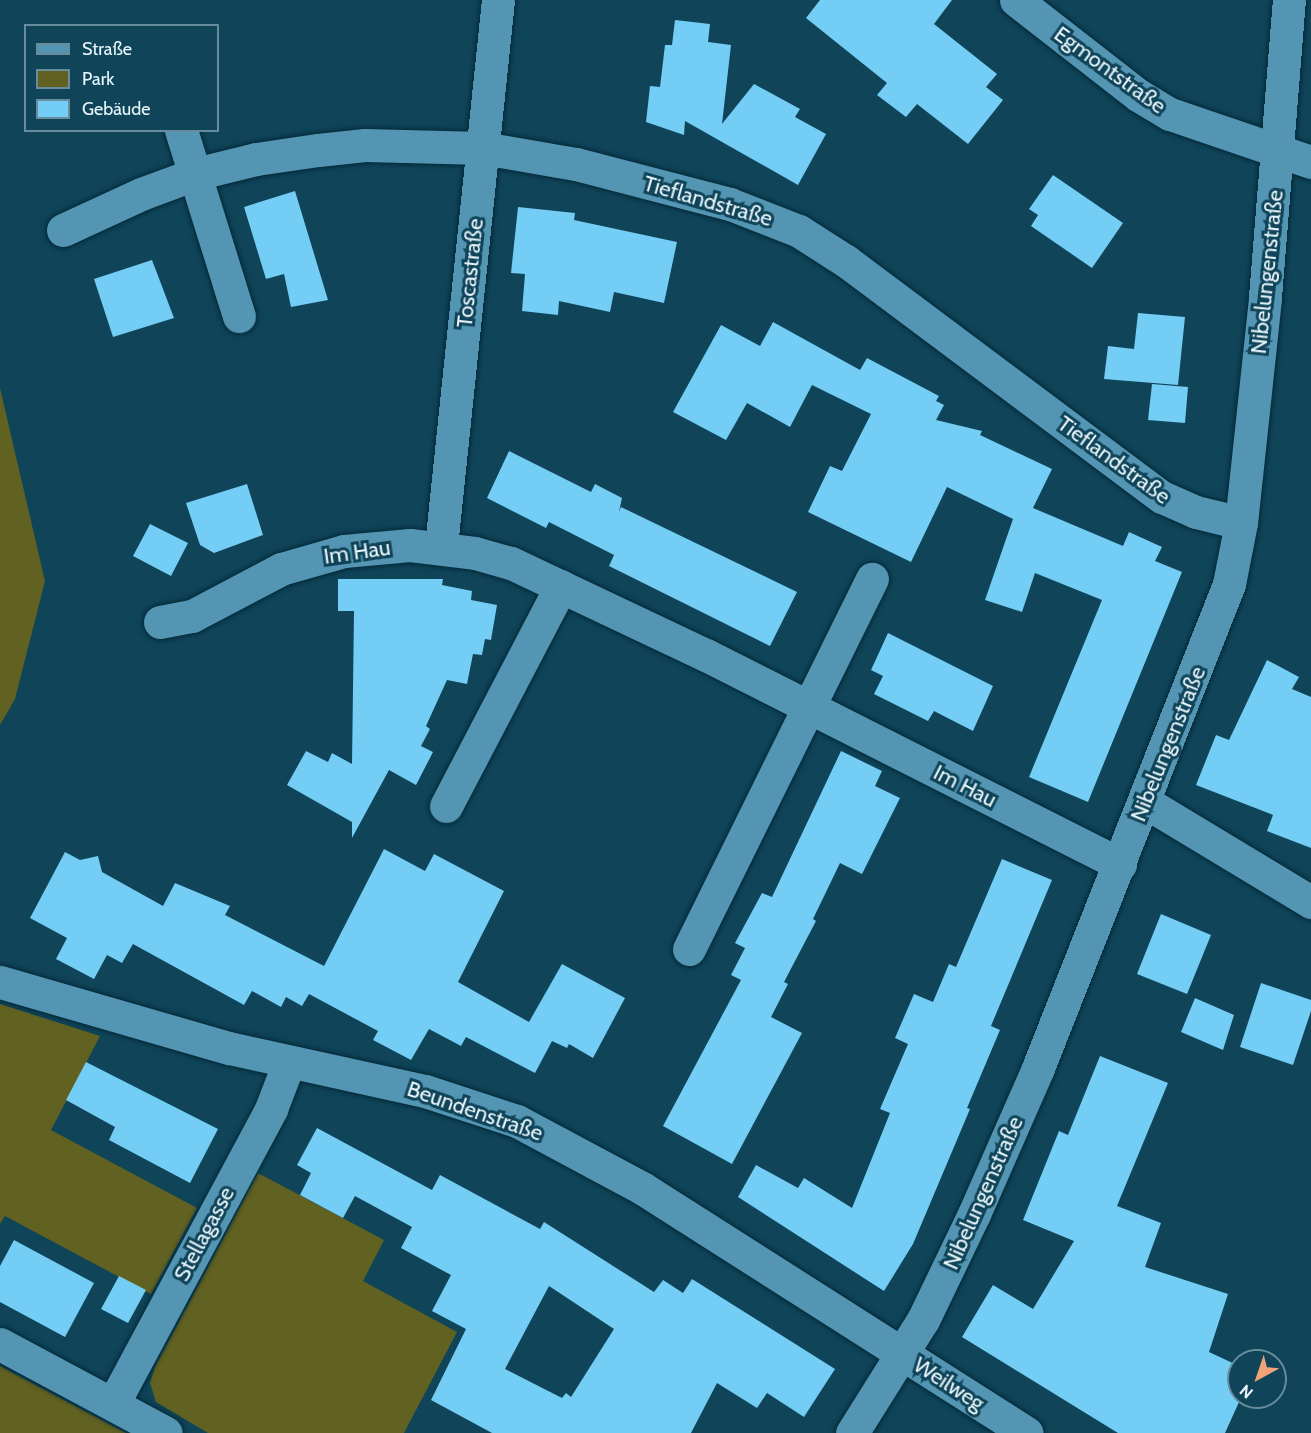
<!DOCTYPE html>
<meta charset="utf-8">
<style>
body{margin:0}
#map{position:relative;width:1311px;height:1433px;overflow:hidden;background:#0f4459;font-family:Cabin,sans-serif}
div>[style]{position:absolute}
.green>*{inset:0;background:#616121}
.building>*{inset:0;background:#74cdf4}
.roads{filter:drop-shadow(0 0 2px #042938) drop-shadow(0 0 2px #042938)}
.minor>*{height:33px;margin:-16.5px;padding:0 16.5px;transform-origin:16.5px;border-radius:16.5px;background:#5395b2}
span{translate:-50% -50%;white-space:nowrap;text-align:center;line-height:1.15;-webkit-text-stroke:6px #0f4459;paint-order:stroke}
.street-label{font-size:22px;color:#eaf7fd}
.legend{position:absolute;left:24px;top:24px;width:195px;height:108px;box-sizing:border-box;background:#0f4459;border:2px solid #678c9b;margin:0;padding:8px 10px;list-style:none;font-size:18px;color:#eaf7fd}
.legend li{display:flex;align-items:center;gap:12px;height:30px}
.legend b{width:30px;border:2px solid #678c9b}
.north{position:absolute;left:1227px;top:1349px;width:60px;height:60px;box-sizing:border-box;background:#0f4459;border:2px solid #678c9b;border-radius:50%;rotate:220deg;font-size:16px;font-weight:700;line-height:24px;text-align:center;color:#eaf7fd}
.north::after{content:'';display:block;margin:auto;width:21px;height:27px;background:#f0a279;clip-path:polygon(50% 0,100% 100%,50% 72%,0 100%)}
</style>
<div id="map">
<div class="green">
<div style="clip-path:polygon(0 388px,45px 581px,15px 699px,0 725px)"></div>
<div style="clip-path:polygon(0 1004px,100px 1036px,51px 1130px,197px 1208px,151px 1294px,5px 1216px,0 1224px)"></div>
<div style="clip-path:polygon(258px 1173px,384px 1240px,363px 1281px,457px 1332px,404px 1433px,208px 1433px,156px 1402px,150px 1383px,155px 1367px)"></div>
<div style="clip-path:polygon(0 1366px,126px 1433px,0 1433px)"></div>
</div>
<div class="building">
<div style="clip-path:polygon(820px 0,952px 0,934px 24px,997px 74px,986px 87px,1003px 100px,968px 144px,917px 104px,906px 117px,877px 95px,887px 83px,806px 18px)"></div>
<div style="clip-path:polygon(675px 20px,710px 24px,708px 42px,731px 45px,722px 124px,754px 84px,800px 109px,795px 117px,826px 134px,798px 185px,685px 121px,684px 135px,646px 122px,650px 86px,660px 87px,665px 45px,672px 45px)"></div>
<div style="clip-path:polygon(1053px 175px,1123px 223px,1092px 268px,1031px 226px,1038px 215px,1029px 209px)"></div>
<div style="clip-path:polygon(295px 191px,328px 300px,291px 307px,284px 274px,266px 279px,244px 207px)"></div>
<div style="clip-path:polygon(518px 207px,575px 213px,574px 220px,677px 242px,664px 303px,614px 292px,610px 312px,559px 301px,558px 315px,522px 311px,525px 274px,511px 273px)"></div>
<div style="clip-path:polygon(152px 260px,174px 318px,113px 337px,94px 279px)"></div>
<div style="clip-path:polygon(1138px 313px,1185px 317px,1178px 385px,1104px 379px,1108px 346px,1134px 349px)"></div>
<div style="clip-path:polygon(773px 322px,860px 370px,867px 358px,939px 396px,936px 401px,944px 405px,936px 420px,982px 431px,980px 435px,1052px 469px,1033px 508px,1123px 546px,1129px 532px,1162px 547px,1155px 561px,1182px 572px,1088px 802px,1029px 777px,1102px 600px,1035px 573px,1022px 612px,985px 600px,1013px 519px,947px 487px,911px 562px,808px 512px,830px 466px,842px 471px,871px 414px,812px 385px,790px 427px,747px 403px,726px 440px,673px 412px,721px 325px,760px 346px)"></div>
<div style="clip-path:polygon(1152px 384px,1188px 387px,1185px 423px,1148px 420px)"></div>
<div style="clip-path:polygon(509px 451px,591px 492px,595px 484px,622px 498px,619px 512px,621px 507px,797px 592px,770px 646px,609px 566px,614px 555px,549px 522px,546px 528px,487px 498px)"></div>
<div style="clip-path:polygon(247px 484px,263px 535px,214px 553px,200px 545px,186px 503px)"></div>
<div style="clip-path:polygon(150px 524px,188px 543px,171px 576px,133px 556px)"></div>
<div style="clip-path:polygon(338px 579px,443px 579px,442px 585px,472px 591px,471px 600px,497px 605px,491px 640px,485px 639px,482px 655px,473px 654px,467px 684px,447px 680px,426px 726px,430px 729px,421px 746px,433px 752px,416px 785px,389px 770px,352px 838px,352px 822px,287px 785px,306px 751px,328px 762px,332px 753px,352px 764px,354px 611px,338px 611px)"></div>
<div style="clip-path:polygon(888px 633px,993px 686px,973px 731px,934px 711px,928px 721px,874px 694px,883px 676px,871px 670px)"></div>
<div style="clip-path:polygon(1267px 660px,1299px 677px,1292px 689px,1311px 697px,1311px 848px,1267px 831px,1273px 815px,1196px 785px,1216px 735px,1229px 740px)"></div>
<div style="clip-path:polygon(841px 751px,882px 771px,875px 786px,900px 798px,862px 874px,840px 863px,813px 919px,816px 921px,784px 982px,788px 984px,771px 1017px,802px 1033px,732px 1164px,663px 1126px,741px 980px,731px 975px,745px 948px,735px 943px,762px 893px,772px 897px)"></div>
<div style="clip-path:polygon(384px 849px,425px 871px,434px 854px,504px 891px,458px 982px,529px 1022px,562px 964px,625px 998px,593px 1058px,569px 1044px,567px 1048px,552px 1041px,535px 1073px,466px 1037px,461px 1046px,429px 1029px,411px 1060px,373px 1040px,378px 1031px,309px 994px,302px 1006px,286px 997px,281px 1007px,252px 991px,244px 1005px,133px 944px,122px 963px,107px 955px,94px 979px,56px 959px,67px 938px,30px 918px,65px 852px,80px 860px,98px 856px,102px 872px,163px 906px,175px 883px,230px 906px,225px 915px,324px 966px)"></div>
<div style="clip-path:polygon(1002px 859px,1052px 880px,991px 1026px,1000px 1030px,967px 1108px,970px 1109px,913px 1244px,884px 1291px,738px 1197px,756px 1165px,798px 1188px,804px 1178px,852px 1208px,890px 1113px,880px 1109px,908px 1044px,895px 1038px,914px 994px,933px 1002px,949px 964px,956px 967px)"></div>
<div style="clip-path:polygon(1161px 914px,1211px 935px,1187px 994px,1137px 974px)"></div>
<div style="clip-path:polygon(1261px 983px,1311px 1000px,1311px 1011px,1293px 1065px,1240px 1047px)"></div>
<div style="clip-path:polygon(1195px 998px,1234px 1015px,1223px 1050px,1181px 1032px)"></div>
<div style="clip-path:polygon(1100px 1056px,1168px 1083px,1117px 1206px,1161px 1223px,1145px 1267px,1228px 1294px,1209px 1352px,1239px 1366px,1239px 1402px,1225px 1433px,1118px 1433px,962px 1337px,993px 1285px,1033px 1309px,1074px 1241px,1023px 1220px,1059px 1131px,1068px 1135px)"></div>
<div style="clip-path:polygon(86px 1062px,218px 1129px,190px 1183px,109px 1140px,115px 1127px,66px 1100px)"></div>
<div style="clip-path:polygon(evenodd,317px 1128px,432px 1190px,440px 1175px,540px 1229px,544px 1222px,654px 1292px,663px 1280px,683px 1293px,692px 1279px,835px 1369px,804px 1417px,767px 1393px,757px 1408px,717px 1383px,691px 1433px,492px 1433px,431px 1400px,466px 1329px,432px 1311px,451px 1275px,401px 1248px,412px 1227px,355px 1196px,343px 1218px,300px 1195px,311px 1173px,297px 1165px,317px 1128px,549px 1286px,614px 1329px,571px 1397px,566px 1393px,562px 1398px,505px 1369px,549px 1286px)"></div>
<div style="clip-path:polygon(14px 1240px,94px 1283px,65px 1337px,0 1302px,0 1266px)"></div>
<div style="clip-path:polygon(119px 1276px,146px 1290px,128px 1323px,101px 1309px)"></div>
</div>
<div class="roads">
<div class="minor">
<div style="left:1016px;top:0;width:155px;rotate:37.9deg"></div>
<div style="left:1138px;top:95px;width:37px;rotate:31deg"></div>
<div style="left:1170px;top:114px;width:149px;rotate:18.8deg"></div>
<div style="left:181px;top:130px;width:195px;rotate:72.7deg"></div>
<div style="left:63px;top:230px;width:86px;rotate:-24.8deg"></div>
<div style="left:141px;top:194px;width:58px;rotate:-20.3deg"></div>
<div style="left:195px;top:174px;width:63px;rotate:-13.8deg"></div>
<div style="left:256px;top:159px;width:63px;rotate:-8.3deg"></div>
<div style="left:318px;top:150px;width:47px;rotate:-6.1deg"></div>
<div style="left:365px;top:145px;width:118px;rotate:1.5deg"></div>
<div style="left:483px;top:148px;width:94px;rotate:9.8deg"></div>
<div style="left:576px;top:164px;width:159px;rotate:14.6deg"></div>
<div style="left:730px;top:204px;width:74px;rotate:21.4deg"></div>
<div style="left:799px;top:231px;width:56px;rotate:32.6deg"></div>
<div style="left:846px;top:261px;width:394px;rotate:36.8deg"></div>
<div style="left:1162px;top:497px;width:37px;rotate:24deg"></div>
<div style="left:1196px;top:512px;width:46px;rotate:13.7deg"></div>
<div style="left:441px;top:546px;width:549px;rotate:-84.04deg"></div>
<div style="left:160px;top:622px;width:33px;rotate:-11deg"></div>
<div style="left:192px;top:616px;width:101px;rotate:-27.8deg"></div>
<div style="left:281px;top:569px;width:66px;rotate:-15.9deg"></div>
<div style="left:344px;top:551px;width:66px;rotate:-5.2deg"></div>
<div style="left:410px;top:545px;width:65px;rotate:7deg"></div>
<div style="left:475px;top:553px;width:37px;rotate:16deg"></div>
<div style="left:511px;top:563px;width:216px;rotate:25.3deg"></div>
<div style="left:706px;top:655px;width:464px;rotate:26.8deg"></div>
<div style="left:1145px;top:802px;width:194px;rotate:31.1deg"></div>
<div style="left:446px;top:806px;width:248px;rotate:-62.4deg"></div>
<div style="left:689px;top:949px;width:413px;rotate:-63.7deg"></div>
<div style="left:0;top:982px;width:238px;rotate:16.1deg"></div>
<div style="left:229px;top:1048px;width:201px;rotate:12.4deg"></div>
<div style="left:425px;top:1091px;width:97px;rotate:18.1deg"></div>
<div style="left:517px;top:1121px;width:142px;rotate:28.2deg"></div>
<div style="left:642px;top:1188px;width:456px;rotate:32.5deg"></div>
<div style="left:0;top:1344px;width:188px;rotate:28.2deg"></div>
<div style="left:113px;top:1404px;width:335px;rotate:-61.8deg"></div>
<div style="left:271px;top:1109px;width:50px;rotate:-69deg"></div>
<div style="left:852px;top:1433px;width:133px;rotate:-57.9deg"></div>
<div style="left:923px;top:1320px;width:118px;rotate:-64.3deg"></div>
<div style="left:974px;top:1214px;width:159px;rotate:-66.3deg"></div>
<div style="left:1038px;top:1068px;width:520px;rotate:-68.46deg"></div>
<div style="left:1229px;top:584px;width:62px;rotate:-78.9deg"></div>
<div style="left:1241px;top:523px;width:227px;rotate:-83.9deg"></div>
<div style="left:1265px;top:297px;width:298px;rotate:-85.4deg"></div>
</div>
</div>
<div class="street-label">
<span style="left:1110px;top:70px;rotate:36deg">Egmontstraße</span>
<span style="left:708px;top:201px;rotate:16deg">Tieflandstraße</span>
<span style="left:1267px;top:272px;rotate:-84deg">Nibelungenstraße</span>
<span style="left:470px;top:273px;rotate:-84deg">Toscastraße</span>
<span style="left:1114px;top:460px;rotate:36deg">Tieflandstraße</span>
<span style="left:357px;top:552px;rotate:-8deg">Im Hau</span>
<span style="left:1168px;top:744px;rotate:-68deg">Nibelungenstraße</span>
<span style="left:965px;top:786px;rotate:27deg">Im Hau</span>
<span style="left:475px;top:1111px;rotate:19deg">Beundenstraße</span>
<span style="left:983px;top:1193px;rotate:-66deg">Nibelungenstraße</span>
<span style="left:204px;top:1234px;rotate:-62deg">Stellagasse</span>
<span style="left:949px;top:1384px;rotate:33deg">Weilweg</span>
</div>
<ul class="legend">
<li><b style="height:8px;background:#5395b2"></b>Straße</li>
<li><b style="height:16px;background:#616121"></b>Park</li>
<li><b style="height:16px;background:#74cdf4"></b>Gebäude</li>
</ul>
<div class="north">N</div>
</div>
